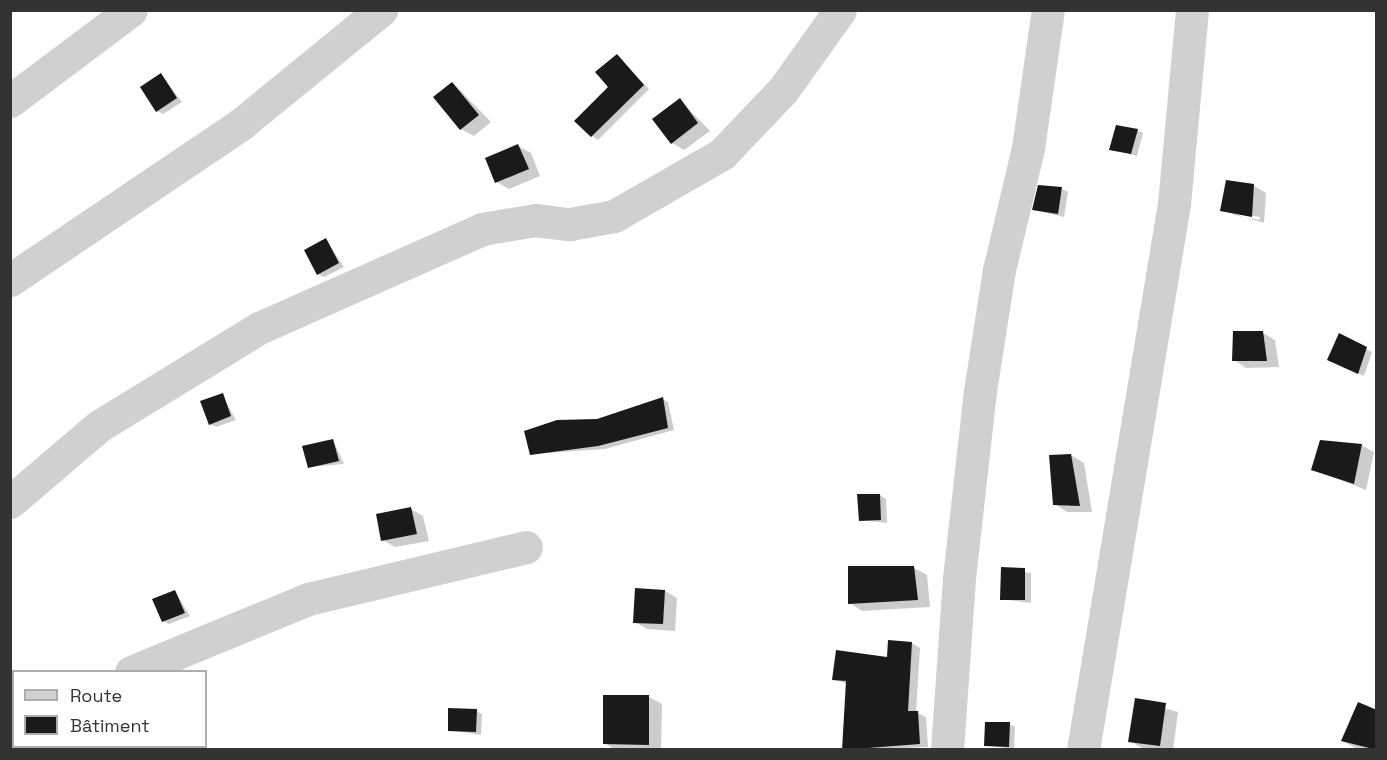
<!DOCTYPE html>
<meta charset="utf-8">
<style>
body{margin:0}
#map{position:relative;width:1387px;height:760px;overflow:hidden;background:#fff;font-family:"Space Grotesk",sans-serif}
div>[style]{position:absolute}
.shadow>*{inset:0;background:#0003}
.building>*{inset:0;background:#1a1a1a}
.minor>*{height:33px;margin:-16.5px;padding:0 16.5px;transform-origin:16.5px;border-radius:16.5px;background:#d0d0d0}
span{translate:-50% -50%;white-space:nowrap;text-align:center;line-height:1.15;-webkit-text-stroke:6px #fff;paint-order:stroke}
.frame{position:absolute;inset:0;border:12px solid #333;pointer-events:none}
.legend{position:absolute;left:12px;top:670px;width:195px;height:78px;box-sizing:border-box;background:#fff;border:2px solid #adadad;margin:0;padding:8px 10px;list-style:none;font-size:18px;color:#333}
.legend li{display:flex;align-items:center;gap:12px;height:30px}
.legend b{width:30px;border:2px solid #adadad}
</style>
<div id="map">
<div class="shadow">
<div style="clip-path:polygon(617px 56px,649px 89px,598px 140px,592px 136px)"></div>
<div style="clip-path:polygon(161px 75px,182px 102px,163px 114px,157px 111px)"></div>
<div style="clip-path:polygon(453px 83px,491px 122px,474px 136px,461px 129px)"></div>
<div style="clip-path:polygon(680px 100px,710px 131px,684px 150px,672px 143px)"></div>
<div style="clip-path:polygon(1137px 130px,1143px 133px,1137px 156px,1110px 149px)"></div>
<div style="clip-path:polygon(518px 146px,531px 153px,540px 176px,509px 189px,497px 182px)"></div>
<div style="clip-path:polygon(evenodd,1254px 186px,1266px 193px,1264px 223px,1221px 210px,1254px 186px,1233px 212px,1260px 217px,1259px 220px,1233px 215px,1233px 212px)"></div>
<div style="clip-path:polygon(1062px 189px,1068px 192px,1064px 217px,1034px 210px)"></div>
<div style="clip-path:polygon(326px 240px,344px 267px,324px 277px,318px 274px)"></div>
<div style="clip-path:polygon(1263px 333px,1275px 340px,1279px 367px,1246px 368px,1234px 360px)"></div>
<div style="clip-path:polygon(1366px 349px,1372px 352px,1364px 376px,1335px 363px)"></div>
<div style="clip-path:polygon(222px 395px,236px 420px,216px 427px,210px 424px)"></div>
<div style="clip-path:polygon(662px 399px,668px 402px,674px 430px,605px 449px,532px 454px,598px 420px)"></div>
<div style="clip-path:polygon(333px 440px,344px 464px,309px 467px)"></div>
<div style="clip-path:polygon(1361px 445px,1374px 452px,1366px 490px,1313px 469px)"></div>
<div style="clip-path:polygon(1071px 455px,1084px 463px,1092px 512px,1067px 512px,1055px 504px)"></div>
<div style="clip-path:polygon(880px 495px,886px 499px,887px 523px,860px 520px)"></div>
<div style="clip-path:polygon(411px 509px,423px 516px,429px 541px,395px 547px,383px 540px)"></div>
<div style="clip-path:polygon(914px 568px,927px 575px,930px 607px,862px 611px,850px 603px)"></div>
<div style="clip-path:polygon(1002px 569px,1031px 573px,1031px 603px,1002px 599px)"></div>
<div style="clip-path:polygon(175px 591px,190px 616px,169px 624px,163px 621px)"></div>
<div style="clip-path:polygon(665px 591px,677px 598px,675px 631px,647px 629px,635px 622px)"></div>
<div style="clip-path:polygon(912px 643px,920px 648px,916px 712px,926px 717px,928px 747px,844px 750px,847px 684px,834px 679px,889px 659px)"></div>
<div style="clip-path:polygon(605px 696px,649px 697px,662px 704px,661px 750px,615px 750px,605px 743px)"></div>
<div style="clip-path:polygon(1136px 700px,1178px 712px,1173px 750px,1142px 748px,1130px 741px)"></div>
<div style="clip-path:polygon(476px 711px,482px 714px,481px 735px,449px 730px)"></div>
<div style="clip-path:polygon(1009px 724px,1015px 727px,1014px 749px,986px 745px)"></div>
<div style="clip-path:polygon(1343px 741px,1376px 750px,1359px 750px)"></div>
</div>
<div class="building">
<div style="clip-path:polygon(617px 54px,644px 85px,591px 137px,574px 121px,608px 87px,595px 72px)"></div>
<div style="clip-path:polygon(161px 73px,177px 98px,156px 112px,140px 87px)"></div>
<div style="clip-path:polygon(452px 82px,479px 115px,460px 130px,433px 97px)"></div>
<div style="clip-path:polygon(680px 98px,698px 123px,671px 144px,652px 119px)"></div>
<div style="clip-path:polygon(1116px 125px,1138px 129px,1131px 154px,1109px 150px)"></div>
<div style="clip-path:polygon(518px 144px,529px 169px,495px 183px,485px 158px)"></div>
<div style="clip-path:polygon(1226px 180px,1254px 184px,1252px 217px,1220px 211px)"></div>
<div style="clip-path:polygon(1038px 185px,1062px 187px,1058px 214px,1032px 210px)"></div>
<div style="clip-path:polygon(326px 238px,339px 263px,317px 275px,304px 250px)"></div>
<div style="clip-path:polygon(1233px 331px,1263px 331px,1267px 361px,1232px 361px)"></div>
<div style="clip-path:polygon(1339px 333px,1367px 347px,1358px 374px,1327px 360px)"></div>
<div style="clip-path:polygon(223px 393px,231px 416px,209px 425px,200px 401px)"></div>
<div style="clip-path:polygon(663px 397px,668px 428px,598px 446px,530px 455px,524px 431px,557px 420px,597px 419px)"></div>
<div style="clip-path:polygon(333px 439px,339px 461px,308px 468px,302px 446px)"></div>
<div style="clip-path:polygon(1320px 440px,1362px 444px,1354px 484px,1311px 470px)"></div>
<div style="clip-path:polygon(1071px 454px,1080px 506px,1053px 505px,1049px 455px)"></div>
<div style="clip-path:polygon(857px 494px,880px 494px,881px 520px,859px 521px)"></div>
<div style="clip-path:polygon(411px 507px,417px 534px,381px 541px,376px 514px)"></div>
<div style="clip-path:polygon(848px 566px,914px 566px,918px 600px,848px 604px)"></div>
<div style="clip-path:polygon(1001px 567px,1025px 568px,1025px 600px,1000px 600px)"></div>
<div style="clip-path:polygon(635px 588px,665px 590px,663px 624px,633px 623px)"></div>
<div style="clip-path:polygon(175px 590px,185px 613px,162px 622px,152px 599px)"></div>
<div style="clip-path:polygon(888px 640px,912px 642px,908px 711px,918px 711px,920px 744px,842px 750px,846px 681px,832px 680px,836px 650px,887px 657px)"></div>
<div style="clip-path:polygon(603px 695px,649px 695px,649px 745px,603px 744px)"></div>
<div style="clip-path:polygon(1135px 698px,1166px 703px,1160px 746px,1128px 742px)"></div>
<div style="clip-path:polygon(1358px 702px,1377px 710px,1377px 750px,1341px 741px)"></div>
<div style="clip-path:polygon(448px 708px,477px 709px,476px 732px,448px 731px)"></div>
<div style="clip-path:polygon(985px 722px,1010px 722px,1009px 747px,984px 746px)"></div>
</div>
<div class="minor">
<div style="left:10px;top:101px;width:151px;rotate:-36.9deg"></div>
<div style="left:10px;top:280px;width:279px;rotate:-34deg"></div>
<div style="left:241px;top:124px;width:181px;rotate:-39.2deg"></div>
<div style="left:10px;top:502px;width:117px;rotate:-40.5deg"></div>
<div style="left:99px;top:426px;width:188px;rotate:-31.5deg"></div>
<div style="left:259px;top:328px;width:244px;rotate:-23.9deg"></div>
<div style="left:482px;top:229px;width:54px;rotate:-9.6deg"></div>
<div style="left:535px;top:220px;width:35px;rotate:7deg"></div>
<div style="left:570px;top:224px;width:45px;rotate:-10.3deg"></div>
<div style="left:614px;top:216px;width:125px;rotate:-29.9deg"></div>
<div style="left:722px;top:154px;width:88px;rotate:-46.4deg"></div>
<div style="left:783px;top:90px;width:98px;rotate:-54.5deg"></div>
<div style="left:131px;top:672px;width:191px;rotate:-22.4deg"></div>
<div style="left:308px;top:599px;width:224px;rotate:-13.4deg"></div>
<div style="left:10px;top:734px;width:4px;rotate:-27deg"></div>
<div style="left:947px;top:750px;width:172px;rotate:-86deg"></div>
<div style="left:959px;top:578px;width:188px;rotate:-83.6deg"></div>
<div style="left:980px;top:391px;width:122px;rotate:-81.1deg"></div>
<div style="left:999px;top:270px;width:125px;rotate:-76.6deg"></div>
<div style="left:1028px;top:148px;width:139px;rotate:-81.8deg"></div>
<div style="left:1083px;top:750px;width:554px;rotate:-80.54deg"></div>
<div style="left:1174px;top:204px;width:195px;rotate:-84.7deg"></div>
</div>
<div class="frame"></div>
<ul class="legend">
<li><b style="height:8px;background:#d0d0d0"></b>Route</li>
<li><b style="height:16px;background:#1a1a1a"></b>Bâtiment</li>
</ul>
</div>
